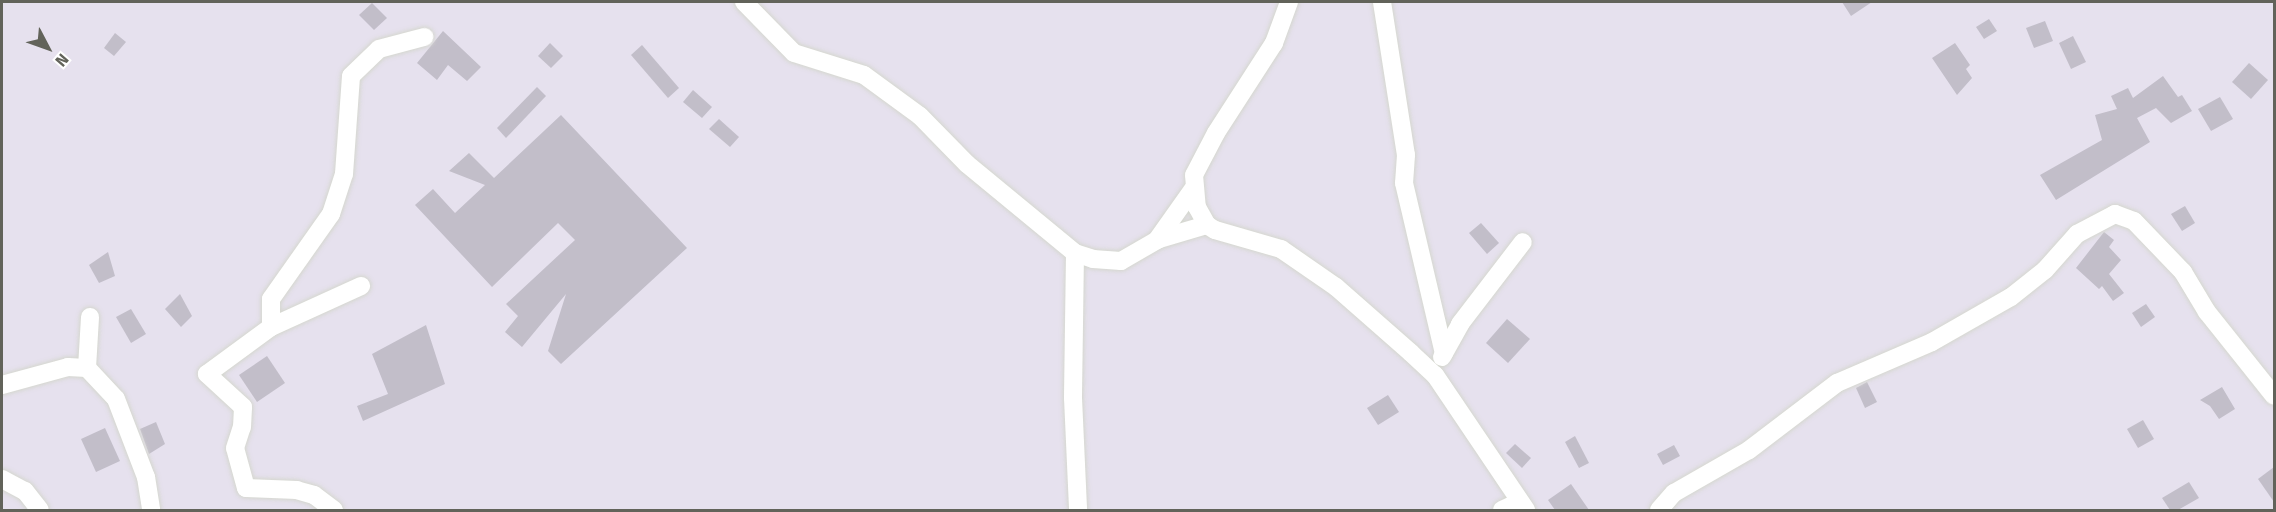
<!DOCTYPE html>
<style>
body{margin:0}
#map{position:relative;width:2276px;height:512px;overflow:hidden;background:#e6e1ee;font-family:"Fira Sans",sans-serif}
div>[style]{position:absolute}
.building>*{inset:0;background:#c2bec9}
.roads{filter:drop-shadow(0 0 2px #d5d7cf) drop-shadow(0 0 2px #d5d7cf)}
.minor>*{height:18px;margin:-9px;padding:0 9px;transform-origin:9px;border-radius:9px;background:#fff}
span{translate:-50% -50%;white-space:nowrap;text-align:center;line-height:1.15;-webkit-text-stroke:5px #fff;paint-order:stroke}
.frame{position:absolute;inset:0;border:3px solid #62635a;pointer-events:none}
.north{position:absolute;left:18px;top:18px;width:60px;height:60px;-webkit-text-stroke:4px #fff;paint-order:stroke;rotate:131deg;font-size:16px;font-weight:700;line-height:24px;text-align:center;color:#62635a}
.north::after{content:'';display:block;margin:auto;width:21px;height:27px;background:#62635a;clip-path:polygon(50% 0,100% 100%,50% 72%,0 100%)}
</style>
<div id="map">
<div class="building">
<div style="clip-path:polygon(1842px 2px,1872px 2px,1851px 16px)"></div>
<div style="clip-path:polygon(372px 3px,387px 18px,374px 30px,359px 15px)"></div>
<div style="clip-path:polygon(1989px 19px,1997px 31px,1984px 39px,1976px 27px)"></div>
<div style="clip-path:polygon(2045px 21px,2053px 41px,2034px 48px,2026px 28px)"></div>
<div style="clip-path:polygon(443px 31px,481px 67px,467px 81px,448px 65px,437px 80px,417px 63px)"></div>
<div style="clip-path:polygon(115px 33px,126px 42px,114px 56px,104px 48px)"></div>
<div style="clip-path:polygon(2073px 36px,2086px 62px,2071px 69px,2059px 43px)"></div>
<div style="clip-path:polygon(550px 43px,563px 56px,551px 68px,538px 56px)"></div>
<div style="clip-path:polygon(1955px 43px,1970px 65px,1966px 69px,1972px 78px,1957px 95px,1932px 58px)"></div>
<div style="clip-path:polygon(642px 45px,679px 88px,668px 98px,631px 55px)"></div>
<div style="clip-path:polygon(2249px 63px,2268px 80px,2251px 99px,2232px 82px)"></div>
<div style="clip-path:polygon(2163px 76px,2178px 97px,2182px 95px,2192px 111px,2171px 123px,2156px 108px,2137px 118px,2150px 142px,2056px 200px,2040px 175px,2102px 140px,2095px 115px,2117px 109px,2111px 96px,2128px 88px,2133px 98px)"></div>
<div style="clip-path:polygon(537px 87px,546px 96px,506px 138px,497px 128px)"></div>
<div style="clip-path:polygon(693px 90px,712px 107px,702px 118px,683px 102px)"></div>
<div style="clip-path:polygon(2220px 97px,2233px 119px,2211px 131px,2198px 109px)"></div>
<div style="clip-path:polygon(561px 115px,687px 248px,561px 364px,548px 351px,566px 294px,522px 347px,505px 332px,518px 316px,506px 304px,575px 240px,558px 223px,492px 287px,415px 205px,433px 189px,455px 213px,485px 185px,449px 171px,469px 153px,494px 178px)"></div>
<div style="clip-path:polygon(719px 119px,739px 137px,730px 147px,709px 129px)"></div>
<div style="clip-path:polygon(2185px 206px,2195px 223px,2182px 231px,2171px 214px)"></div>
<div style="clip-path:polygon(1481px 223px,1499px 243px,1487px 254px,1469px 233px)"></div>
<div style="clip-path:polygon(2104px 232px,2114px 240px,2109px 247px,2121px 260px,2109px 274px,2124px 293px,2113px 301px,2102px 286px,2099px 289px,2076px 268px)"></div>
<div style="clip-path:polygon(108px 252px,115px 276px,99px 283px,89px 265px)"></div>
<div style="clip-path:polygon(180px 294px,192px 316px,181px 327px,165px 309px)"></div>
<div style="clip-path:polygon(2146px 304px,2155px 317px,2141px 327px,2132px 313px)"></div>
<div style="clip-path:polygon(131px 309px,146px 334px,131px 343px,116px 317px)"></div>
<div style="clip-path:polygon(1507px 319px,1530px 339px,1508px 363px,1486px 343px)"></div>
<div style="clip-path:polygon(426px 325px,445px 384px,363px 421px,357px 406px,388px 394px,372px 354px)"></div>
<div style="clip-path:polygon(267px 356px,285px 383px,257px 402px,239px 375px)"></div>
<div style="clip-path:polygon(1867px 382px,1877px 402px,1865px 408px,1856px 388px)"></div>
<div style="clip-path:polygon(2222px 387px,2235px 409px,2219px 419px,2210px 406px,2200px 400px)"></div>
<div style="clip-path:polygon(1388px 395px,1399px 412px,1378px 425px,1367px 408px)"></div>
<div style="clip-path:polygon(2143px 420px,2154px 439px,2138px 448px,2127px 429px)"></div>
<div style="clip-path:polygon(156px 422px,165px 444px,149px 454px,140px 429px)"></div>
<div style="clip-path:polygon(105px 428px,120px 461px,96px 472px,81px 439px)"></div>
<div style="clip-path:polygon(1575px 436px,1589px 463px,1579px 468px,1565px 442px)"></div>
<div style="clip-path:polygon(1515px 444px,1531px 458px,1522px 468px,1506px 453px)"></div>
<div style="clip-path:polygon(1674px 445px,1680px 456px,1663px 465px,1657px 454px)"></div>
<div style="clip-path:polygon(2274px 467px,2274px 502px,2258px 479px)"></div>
<div style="clip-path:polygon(2189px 482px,2199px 498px,2178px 510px,2170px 510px,2162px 498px)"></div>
<div style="clip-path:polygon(1571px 484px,1589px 510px,1555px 510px,1548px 500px)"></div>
</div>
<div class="roads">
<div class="minor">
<div style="left:744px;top:2px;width:71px;rotate:45.6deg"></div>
<div style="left:794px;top:53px;width:73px;rotate:17.4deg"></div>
<div style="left:864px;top:75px;width:69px;rotate:36.2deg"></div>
<div style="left:920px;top:116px;width:67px;rotate:45.6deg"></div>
<div style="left:967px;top:164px;width:140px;rotate:39.5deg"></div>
<div style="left:1075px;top:253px;width:19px;rotate:18deg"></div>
<div style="left:1093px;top:259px;width:28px;rotate:4deg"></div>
<div style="left:1121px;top:261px;width:44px;rotate:-30.1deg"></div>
<div style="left:1159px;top:239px;width:50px;rotate:-16.3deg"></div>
<div style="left:1289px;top:2px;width:44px;rotate:110.1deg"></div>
<div style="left:1274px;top:43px;width:107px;rotate:122.8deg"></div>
<div style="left:1216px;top:133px;width:47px;rotate:117.6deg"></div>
<div style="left:1194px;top:175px;width:32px;rotate:85deg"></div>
<div style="left:1197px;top:207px;width:21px;rotate:61deg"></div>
<div style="left:1207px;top:225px;width:9px;rotate:32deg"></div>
<div style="left:1215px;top:230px;width:69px;rotate:16.1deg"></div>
<div style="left:1281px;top:249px;width:67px;rotate:34.6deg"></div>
<div style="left:1336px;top:287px;width:100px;rotate:41.3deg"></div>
<div style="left:1411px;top:353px;width:33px;rotate:43deg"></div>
<div style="left:1435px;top:375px;width:163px;rotate:56deg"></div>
<div style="left:1382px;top:2px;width:155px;rotate:81.1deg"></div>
<div style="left:1406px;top:155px;width:28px;rotate:94deg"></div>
<div style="left:1404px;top:183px;width:175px;rotate:76.8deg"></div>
<div style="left:1157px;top:240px;width:62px;rotate:-54.8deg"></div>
<div style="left:1075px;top:253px;width:145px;rotate:90.8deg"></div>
<div style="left:1073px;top:398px;width:112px;rotate:87.4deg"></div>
<div style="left:271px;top:327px;width:28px;rotate:-90deg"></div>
<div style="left:271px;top:299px;width:104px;rotate:-54.8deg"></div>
<div style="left:331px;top:214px;width:42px;rotate:-72deg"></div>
<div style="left:344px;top:174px;width:98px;rotate:-85.9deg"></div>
<div style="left:351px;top:76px;width:39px;rotate:-44deg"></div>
<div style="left:379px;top:49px;width:47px;rotate:-14.9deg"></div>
<div style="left:1442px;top:357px;width:38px;rotate:-61deg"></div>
<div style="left:1460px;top:324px;width:103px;rotate:-52.5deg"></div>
<div style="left:87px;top:368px;width:51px;rotate:-86.6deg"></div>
<div style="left:2px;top:385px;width:68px;rotate:-15.3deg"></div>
<div style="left:68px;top:367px;width:19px;rotate:3deg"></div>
<div style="left:87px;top:368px;width:42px;rotate:46.9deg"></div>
<div style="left:116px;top:399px;width:84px;rotate:69deg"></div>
<div style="left:146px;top:477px;width:33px;rotate:81deg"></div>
<div style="left:2px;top:479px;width:26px;rotate:28deg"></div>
<div style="left:25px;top:491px;width:24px;rotate:52deg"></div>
<div style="left:334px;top:510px;width:25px;rotate:-143deg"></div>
<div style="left:314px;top:495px;width:18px;rotate:-164deg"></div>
<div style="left:297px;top:490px;width:51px;rotate:-177.8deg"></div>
<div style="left:246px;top:488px;width:41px;rotate:-105.4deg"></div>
<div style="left:235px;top:448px;width:22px;rotate:-72deg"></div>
<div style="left:242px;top:427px;width:20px;rotate:-87deg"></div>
<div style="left:243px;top:407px;width:49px;rotate:-137.5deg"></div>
<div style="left:207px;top:374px;width:79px;rotate:-36.3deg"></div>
<div style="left:271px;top:327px;width:99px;rotate:-24.5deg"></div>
<div style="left:1502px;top:510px;width:19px;rotate:-25deg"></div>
<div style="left:1659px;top:510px;width:23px;rotate:-49deg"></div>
<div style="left:1674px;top:493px;width:86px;rotate:-29.8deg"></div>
<div style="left:1749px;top:450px;width:111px;rotate:-37.3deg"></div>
<div style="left:1837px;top:383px;width:103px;rotate:-23.3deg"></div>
<div style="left:1932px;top:342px;width:91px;rotate:-29.7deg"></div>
<div style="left:2011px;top:297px;width:43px;rotate:-38.5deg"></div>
<div style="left:2045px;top:270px;width:48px;rotate:-48.4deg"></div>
<div style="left:2077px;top:234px;width:43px;rotate:-27.8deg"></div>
<div style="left:2115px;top:214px;width:20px;rotate:20deg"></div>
<div style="left:2134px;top:221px;width:71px;rotate:46.1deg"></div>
<div style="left:2183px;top:272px;width:47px;rotate:59deg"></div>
<div style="left:2207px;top:312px;width:107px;rotate:51.4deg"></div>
</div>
</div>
<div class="frame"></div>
<div class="north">N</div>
</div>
